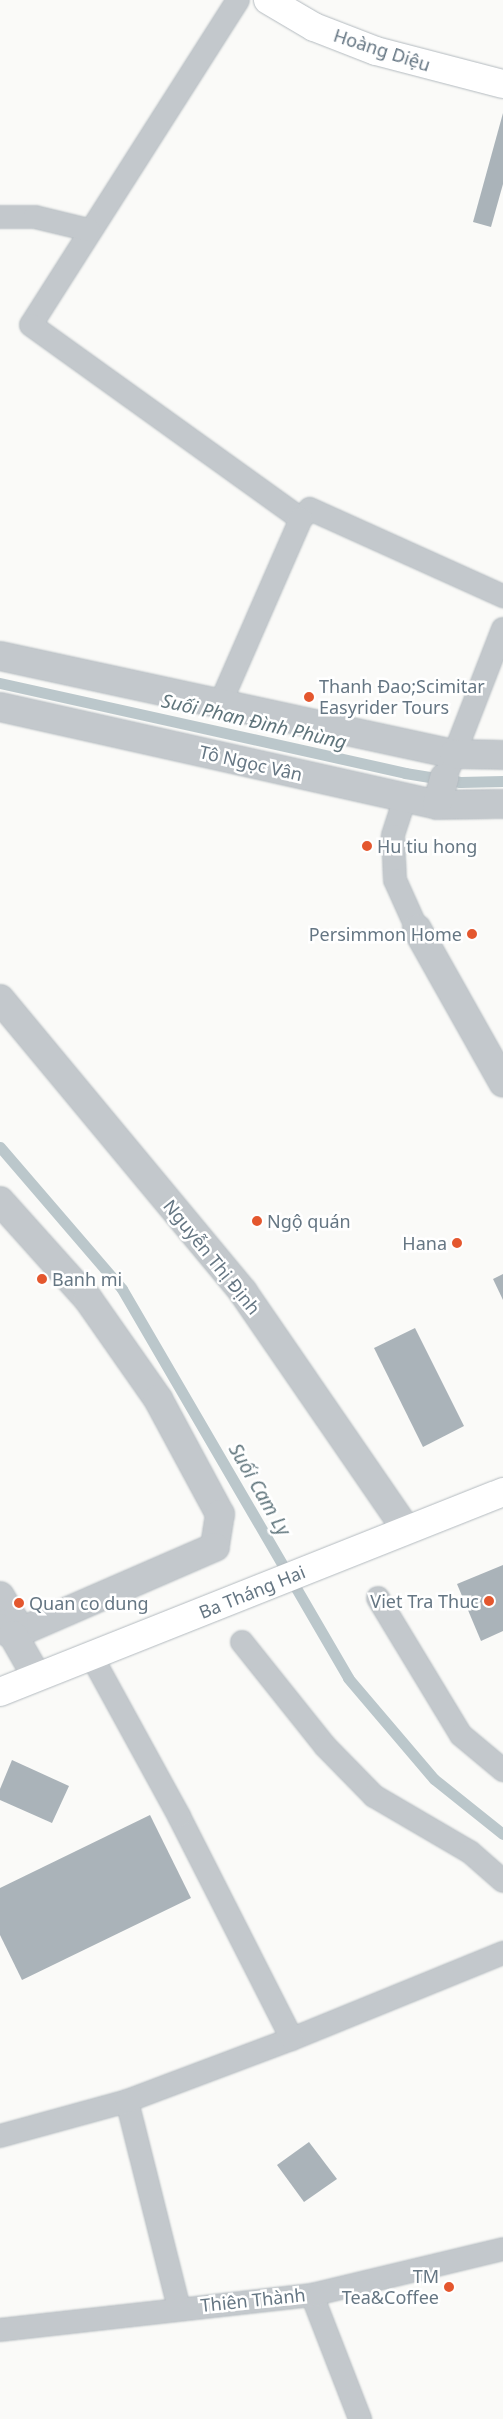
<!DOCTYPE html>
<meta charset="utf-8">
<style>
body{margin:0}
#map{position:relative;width:503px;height:2419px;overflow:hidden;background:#fafaf8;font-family:"Noto Sans",sans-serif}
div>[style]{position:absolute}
.stream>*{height:11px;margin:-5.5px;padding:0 5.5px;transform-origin:5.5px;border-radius:5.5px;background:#bbc7cb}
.building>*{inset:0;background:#aab3b9}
.roads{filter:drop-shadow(0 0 1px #b3babf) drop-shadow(0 0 1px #b3babf)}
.lane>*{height:22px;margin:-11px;padding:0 11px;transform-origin:11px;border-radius:11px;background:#c3c8cc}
.street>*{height:28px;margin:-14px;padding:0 14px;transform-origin:14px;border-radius:14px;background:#c3c8cc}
.secondary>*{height:28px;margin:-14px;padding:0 14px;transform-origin:14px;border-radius:14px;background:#fff}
.dots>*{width:14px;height:14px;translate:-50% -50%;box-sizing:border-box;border:2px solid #fff;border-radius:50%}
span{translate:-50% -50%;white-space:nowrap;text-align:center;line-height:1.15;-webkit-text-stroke:5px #fff;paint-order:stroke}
.street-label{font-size:18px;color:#657683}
.poi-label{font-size:18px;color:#657683}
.left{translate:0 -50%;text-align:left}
.right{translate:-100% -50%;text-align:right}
.water-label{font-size:19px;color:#60757c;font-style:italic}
</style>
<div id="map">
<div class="stream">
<div style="left:0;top:683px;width:415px;rotate:12.5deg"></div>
<div style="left:405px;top:773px;width:56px;rotate:9.3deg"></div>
<div style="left:460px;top:782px;width:43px;rotate:-1.3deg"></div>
<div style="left:0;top:1147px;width:187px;rotate:49.3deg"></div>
<div style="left:122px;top:1289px;width:450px;rotate:59.8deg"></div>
<div style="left:348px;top:1678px;width:133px;rotate:49.6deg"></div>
<div style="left:434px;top:1779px;width:88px;rotate:38.6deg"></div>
</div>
<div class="building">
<div style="clip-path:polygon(503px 113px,503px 184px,491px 227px,473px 222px)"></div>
<div style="clip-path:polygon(503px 1274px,503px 1300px,493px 1279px)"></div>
<div style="clip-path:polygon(415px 1328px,464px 1426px,423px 1447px,374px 1348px)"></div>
<div style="clip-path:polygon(503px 1565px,503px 1631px,481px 1641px,457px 1584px)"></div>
<div style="clip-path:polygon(12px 1760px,69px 1786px,52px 1823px,0 1800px,0 1789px)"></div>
<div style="clip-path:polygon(150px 1815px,191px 1898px,22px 1980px,0 1935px,0 1888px)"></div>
<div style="clip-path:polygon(309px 2142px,337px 2179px,304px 2202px,277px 2165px)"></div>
</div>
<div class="roads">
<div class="lane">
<div style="left:238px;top:0;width:385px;rotate:122.5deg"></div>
<div style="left:31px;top:325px;width:332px;rotate:35.7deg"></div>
<div style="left:301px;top:519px;width:13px;rotate:-48deg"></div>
<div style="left:310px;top:509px;width:212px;rotate:24.3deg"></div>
<div style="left:0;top:217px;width:35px"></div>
<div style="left:35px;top:217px;width:56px;rotate:13.5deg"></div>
<div style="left:220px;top:704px;width:202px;rotate:-66.4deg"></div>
<div style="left:449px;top:768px;width:149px;rotate:-68.8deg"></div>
<div style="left:405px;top:798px;width:40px;rotate:108deg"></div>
<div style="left:393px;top:836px;width:44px;rotate:87.4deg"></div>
<div style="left:395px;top:880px;width:54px;rotate:65.8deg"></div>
<div style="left:378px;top:1598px;width:160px;rotate:58.8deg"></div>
<div style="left:461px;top:1735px;width:55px;rotate:39.8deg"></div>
<div style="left:242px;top:1642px;width:133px;rotate:51.4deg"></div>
<div style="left:325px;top:1746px;width:70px;rotate:45.6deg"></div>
<div style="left:374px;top:1796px;width:111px;rotate:30.3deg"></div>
<div style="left:470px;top:1852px;width:44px;rotate:41.3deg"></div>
<div style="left:292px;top:2039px;width:228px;rotate:-22.2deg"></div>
<div style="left:127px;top:2101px;width:213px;rotate:75.9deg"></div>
<div style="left:0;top:2136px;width:132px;rotate:-15.4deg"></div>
<div style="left:127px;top:2101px;width:176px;rotate:-20.6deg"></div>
<div style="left:292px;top:2039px;width:250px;rotate:-116.9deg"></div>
<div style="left:179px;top:1816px;width:183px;rotate:-118.7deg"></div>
<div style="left:312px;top:2295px;width:133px;rotate:68.8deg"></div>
<div style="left:0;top:2330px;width:314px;rotate:-6.4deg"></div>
<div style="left:312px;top:2295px;width:196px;rotate:-13.5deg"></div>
</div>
<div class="street">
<div style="left:0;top:656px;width:464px;rotate:12.2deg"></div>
<div style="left:454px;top:754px;width:49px;rotate:1.2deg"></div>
<div style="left:0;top:707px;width:448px;rotate:12.6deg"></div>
<div style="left:437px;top:805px;width:66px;rotate:-0.9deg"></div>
<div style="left:437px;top:805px;width:28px;rotate:-75deg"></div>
<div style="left:417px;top:929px;width:176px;rotate:60.7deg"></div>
<div style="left:0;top:999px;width:381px;rotate:50.3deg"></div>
<div style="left:243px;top:1292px;width:288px;rotate:55.5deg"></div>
<div style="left:0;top:1201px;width:132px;rotate:48.1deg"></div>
<div style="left:88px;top:1299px;width:122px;rotate:55deg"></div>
<div style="left:158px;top:1399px;width:131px;rotate:61.7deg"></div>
<div style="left:220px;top:1514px;width:33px;rotate:99deg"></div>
<div style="left:215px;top:1547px;width:220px;rotate:156.5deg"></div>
<div style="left:0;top:1596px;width:28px;rotate:60deg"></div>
<div style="left:14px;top:1620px;width:15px;rotate:94deg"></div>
<div style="left:0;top:1628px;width:15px;rotate:28deg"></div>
<div style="left:13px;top:1635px;width:48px;rotate:60.3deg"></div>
</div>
<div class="secondary">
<div style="left:268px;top:0;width:53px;rotate:30.4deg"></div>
<div style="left:314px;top:27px;width:66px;rotate:21.2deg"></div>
<div style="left:376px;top:51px;width:131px;rotate:14.6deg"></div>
<div style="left:0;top:1692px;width:541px;rotate:-21.68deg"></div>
</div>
</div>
<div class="dots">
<div style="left:309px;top:697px;background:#e4572e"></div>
<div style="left:367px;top:846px;background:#e4572e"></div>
<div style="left:472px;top:934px;background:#e4572e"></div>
<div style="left:257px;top:1221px;background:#e4572e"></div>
<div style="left:457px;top:1243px;background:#e4572e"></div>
<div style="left:42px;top:1279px;background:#e4572e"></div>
<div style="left:489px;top:1601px;background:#e4572e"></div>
<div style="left:19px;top:1603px;background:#e4572e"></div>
<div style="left:449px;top:2287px;background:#e4572e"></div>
</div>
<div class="street-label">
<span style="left:382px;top:50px;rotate:18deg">Hoàng Diệu</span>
<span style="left:251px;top:763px;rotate:13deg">Tô Ngọc Vân</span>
<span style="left:212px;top:1257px;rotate:51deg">Nguyễn Thị Định</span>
<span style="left:252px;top:1592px;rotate:-22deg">Ba Tháng Hai</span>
<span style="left:253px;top:2300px;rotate:-6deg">Thiên Thành</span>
</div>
<div class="poi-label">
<span class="left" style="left:319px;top:697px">Thanh Đao;Scimitar<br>Easyrider Tours</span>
<span class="left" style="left:377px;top:846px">Hu tiu hong</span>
<span class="right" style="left:462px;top:934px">Persimmon Home</span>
<span class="left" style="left:267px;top:1221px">Ngộ quán</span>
<span class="right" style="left:447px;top:1243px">Hana</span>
<span class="left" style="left:52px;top:1279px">Banh mi</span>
<span class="right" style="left:479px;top:1601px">Viet Tra Thuc</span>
<span class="left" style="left:29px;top:1603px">Quan co dung</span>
<span class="right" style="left:439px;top:2287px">TM<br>Tea&amp;Coffee</span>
</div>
<div class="water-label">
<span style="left:254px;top:722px;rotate:13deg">Suối Phan Đình Phùng</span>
<span style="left:259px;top:1490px;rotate:60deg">Suối Cam Ly</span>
</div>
</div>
